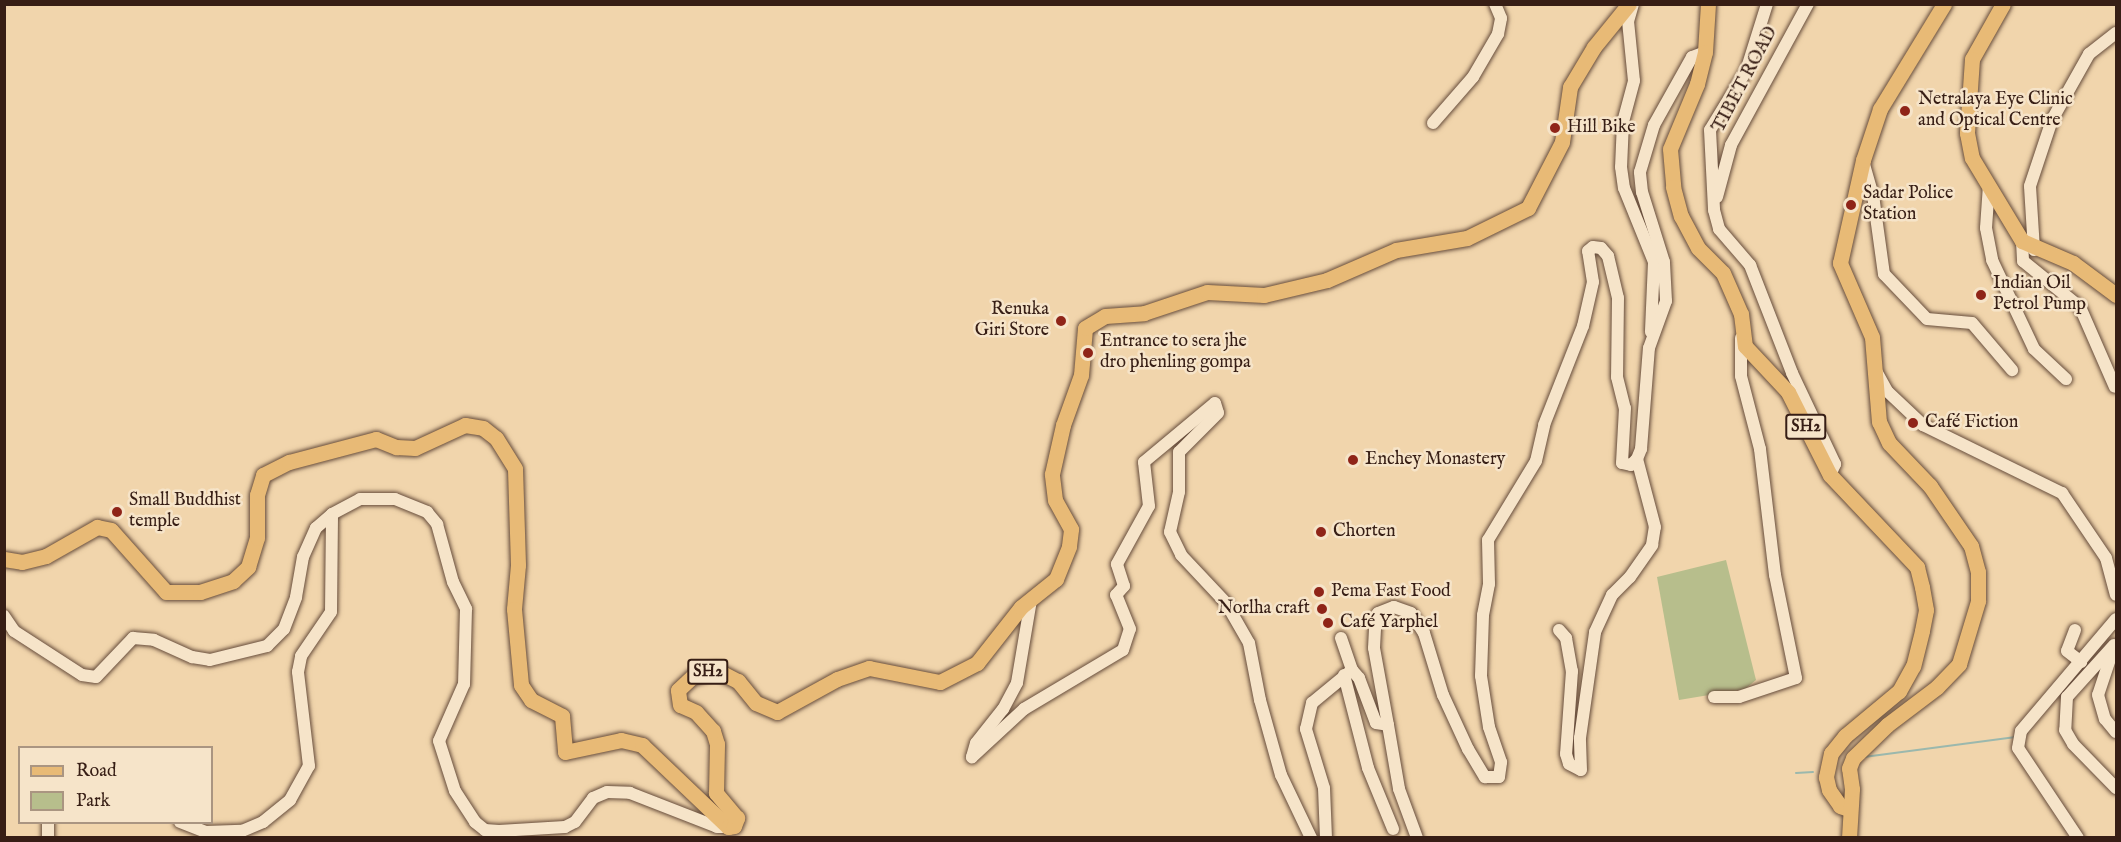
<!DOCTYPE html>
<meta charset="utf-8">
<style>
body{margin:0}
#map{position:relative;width:2121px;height:842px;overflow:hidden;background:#f1d5ac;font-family:"IM FELL English",serif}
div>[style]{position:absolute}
.green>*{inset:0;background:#b7be8c}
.stream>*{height:2px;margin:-1px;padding:0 1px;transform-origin:1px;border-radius:1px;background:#9bb8ad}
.roads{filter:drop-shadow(0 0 2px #664c3b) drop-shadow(0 0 2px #664c3b)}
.minor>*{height:12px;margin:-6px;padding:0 6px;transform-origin:6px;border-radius:6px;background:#f6e4c9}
.major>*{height:15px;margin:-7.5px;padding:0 7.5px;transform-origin:7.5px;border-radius:7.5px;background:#e8ba76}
.dots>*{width:16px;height:16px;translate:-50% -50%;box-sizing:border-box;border:3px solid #f6e4c9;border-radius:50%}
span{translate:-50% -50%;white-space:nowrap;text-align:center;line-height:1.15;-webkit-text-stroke:5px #f6e4c9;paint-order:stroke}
.shield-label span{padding:2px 4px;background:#f6e4c9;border:2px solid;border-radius:4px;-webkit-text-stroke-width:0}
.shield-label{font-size:16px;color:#371e15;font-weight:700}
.street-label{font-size:18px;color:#371e15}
.poi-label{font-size:18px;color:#371e15}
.left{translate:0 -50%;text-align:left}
.right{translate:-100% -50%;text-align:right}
.frame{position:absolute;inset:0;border:6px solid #371e15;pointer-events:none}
.legend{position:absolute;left:18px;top:746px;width:195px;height:78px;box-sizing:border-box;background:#f6e4c9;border:2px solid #aa9581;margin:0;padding:8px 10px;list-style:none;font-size:18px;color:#371e15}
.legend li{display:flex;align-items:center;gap:12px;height:30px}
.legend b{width:30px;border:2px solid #aa9581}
</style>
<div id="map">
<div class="green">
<div style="clip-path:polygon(1726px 560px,1756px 680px,1745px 689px,1679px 700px,1657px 577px)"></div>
</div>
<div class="stream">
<div style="left:1864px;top:757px;width:153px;rotate:-7.5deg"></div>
<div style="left:1796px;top:773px;width:17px;rotate:-3deg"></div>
</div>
<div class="roads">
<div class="minor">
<div style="left:1633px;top:4px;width:18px;rotate:106deg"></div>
<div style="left:1628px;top:21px;width:60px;rotate:84.3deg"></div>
<div style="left:1634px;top:81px;width:42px;rotate:105deg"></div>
<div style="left:1623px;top:122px;width:45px;rotate:92.5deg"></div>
<div style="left:1621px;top:167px;width:21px;rotate:82deg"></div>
<div style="left:1624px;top:188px;width:80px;rotate:67.9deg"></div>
<div style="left:1654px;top:262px;width:70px;rotate:92.5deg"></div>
<div style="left:1767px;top:4px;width:70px;rotate:107.4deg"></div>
<div style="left:1746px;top:71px;width:69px;rotate:121.4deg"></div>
<div style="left:1710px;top:130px;width:80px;rotate:87.1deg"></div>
<div style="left:1714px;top:210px;width:20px;rotate:75deg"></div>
<div style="left:1719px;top:229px;width:48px;rotate:49.3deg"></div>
<div style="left:1750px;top:265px;width:116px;rotate:68.7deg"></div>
<div style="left:1792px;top:373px;width:101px;rotate:64.7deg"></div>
<div style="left:1835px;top:464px;width:12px;rotate:114deg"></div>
<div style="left:1433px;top:123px;width:61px;rotate:-49deg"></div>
<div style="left:1473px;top:77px;width:50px;rotate:-59.8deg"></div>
<div style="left:1498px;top:34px;width:16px;rotate:-79deg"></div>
<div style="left:1501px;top:18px;width:15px;rotate:-113deg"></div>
<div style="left:1863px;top:161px;width:35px;rotate:74deg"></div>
<div style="left:1873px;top:195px;width:80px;rotate:82.1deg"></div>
<div style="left:1884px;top:274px;width:62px;rotate:46.3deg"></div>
<div style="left:1927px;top:319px;width:45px;rotate:5.1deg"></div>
<div style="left:1972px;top:323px;width:62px;rotate:49.6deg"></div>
<div style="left:1989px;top:185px;width:43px;rotate:94deg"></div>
<div style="left:1986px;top:228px;width:33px;rotate:79deg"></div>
<div style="left:1992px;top:260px;width:98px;rotate:64.7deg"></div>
<div style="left:2034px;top:349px;width:44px;rotate:43.2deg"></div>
<div style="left:1717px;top:197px;width:54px;rotate:-74.9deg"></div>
<div style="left:1731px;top:145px;width:161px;rotate:-61.4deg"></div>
<div style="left:2022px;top:241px;width:20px;rotate:87deg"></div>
<div style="left:2023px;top:261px;width:73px;rotate:38.9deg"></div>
<div style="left:2080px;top:307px;width:87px;rotate:66.4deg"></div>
<div style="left:2034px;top:250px;width:64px;rotate:-93.6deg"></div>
<div style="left:2030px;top:186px;width:70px;rotate:-71.6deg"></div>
<div style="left:2052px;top:120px;width:76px;rotate:-60.7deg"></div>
<div style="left:2089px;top:54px;width:34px;rotate:-38deg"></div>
<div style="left:1876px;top:371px;width:23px;rotate:61deg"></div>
<div style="left:1887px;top:391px;width:50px;rotate:43.4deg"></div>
<div style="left:1923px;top:425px;width:155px;rotate:26.1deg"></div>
<div style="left:2062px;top:493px;width:78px;rotate:55.9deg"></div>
<div style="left:2106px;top:558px;width:38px;rotate:75deg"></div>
<div style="left:1031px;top:600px;width:84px;rotate:99.6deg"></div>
<div style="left:1017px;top:683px;width:30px;rotate:118deg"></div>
<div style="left:1003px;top:709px;width:43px;rotate:128.5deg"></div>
<div style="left:976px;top:743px;width:15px;rotate:106deg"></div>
<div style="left:972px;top:757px;width:71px;rotate:-42.7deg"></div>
<div style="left:1024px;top:709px;width:115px;rotate:-30.8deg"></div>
<div style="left:1123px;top:650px;width:22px;rotate:-72deg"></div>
<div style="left:1130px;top:629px;width:37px;rotate:-112deg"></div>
<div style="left:1116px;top:595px;width:12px;rotate:-48deg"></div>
<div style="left:1124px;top:586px;width:23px;rotate:-108deg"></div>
<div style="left:1117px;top:564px;width:66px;rotate:-61.1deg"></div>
<div style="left:1149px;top:506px;width:44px;rotate:-96.5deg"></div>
<div style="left:1144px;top:462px;width:92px;rotate:-39.7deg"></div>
<div style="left:1215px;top:403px;width:10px;rotate:73deg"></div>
<div style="left:1218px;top:413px;width:55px;rotate:135deg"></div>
<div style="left:1179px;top:452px;width:40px;rotate:90deg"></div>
<div style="left:1179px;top:492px;width:41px;rotate:102.7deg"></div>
<div style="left:1170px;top:532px;width:25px;rotate:64deg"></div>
<div style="left:1181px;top:555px;width:66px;rotate:46.8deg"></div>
<div style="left:1226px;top:603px;width:46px;rotate:60.1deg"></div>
<div style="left:1249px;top:643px;width:58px;rotate:79.1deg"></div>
<div style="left:1260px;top:700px;width:78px;rotate:74.4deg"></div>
<div style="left:1281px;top:775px;width:70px;rotate:64.5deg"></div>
<div style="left:4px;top:616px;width:18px;rotate:56deg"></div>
<div style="left:14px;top:631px;width:81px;rotate:32.9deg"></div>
<div style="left:82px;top:675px;width:14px;rotate:8deg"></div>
<div style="left:96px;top:677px;width:54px;rotate:-46.5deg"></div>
<div style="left:133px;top:638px;width:21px;rotate:5deg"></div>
<div style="left:154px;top:640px;width:42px;rotate:24.1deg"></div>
<div style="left:192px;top:657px;width:18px;rotate:9deg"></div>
<div style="left:210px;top:660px;width:59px;rotate:-13.8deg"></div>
<div style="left:267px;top:646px;width:24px;rotate:-45deg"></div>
<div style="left:284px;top:629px;width:34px;rotate:-69deg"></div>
<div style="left:296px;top:597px;width:41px;rotate:-80.1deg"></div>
<div style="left:303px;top:557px;width:32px;rotate:-66deg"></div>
<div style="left:316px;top:528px;width:21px;rotate:-41deg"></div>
<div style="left:1559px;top:630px;width:11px;rotate:49deg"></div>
<div style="left:1566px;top:638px;width:34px;rotate:80deg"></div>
<div style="left:1572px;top:671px;width:83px;rotate:94.1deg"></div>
<div style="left:1566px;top:754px;width:10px;rotate:73deg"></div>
<div style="left:1569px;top:764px;width:13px;rotate:27deg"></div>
<div style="left:1581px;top:770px;width:32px;rotate:-92deg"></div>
<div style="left:1580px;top:738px;width:107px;rotate:-81.9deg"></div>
<div style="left:1595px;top:632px;width:41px;rotate:-65.3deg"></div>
<div style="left:1612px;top:595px;width:25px;rotate:-45deg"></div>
<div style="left:1630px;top:577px;width:39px;rotate:-55deg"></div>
<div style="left:1652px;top:545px;width:18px;rotate:-81deg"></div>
<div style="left:1655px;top:527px;width:70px;rotate:-104.8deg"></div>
<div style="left:2075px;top:630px;width:22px;rotate:111deg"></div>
<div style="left:2067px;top:651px;width:18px;rotate:38deg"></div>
<div style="left:1341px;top:638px;width:34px;rotate:71deg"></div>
<div style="left:2114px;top:645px;width:70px;rotate:132.1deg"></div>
<div style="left:2067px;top:697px;width:33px;rotate:93deg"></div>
<div style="left:2065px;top:730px;width:16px;rotate:60deg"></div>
<div style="left:2073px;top:744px;width:62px;rotate:45.7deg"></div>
<div style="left:2113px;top:650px;width:47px;rotate:108.4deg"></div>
<div style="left:2098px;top:695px;width:25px;rotate:74deg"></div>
<div style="left:2105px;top:719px;width:17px;rotate:50deg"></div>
<div style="left:1344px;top:675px;width:96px;rotate:75.5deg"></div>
<div style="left:1368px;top:768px;width:66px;rotate:67.7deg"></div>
<div style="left:1714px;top:697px;width:25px"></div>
<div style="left:1739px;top:697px;width:60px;rotate:-18.4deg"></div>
<div style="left:1796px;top:678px;width:105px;rotate:-101.5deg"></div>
<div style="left:1775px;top:575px;width:127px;rotate:-96.8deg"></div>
<div style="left:1760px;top:449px;width:75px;rotate:-104.6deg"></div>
<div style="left:1741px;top:376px;width:38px;rotate:-90deg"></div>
<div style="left:1388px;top:725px;width:65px;rotate:80.2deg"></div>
<div style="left:1399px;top:789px;width:52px;rotate:69.8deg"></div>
<div style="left:48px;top:822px;width:16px;rotate:90deg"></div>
<div style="left:180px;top:822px;width:28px;rotate:21deg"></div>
<div style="left:206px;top:832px;width:36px;rotate:-2deg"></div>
<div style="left:242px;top:831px;width:23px;rotate:-23deg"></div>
<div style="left:263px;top:822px;width:35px;rotate:-39deg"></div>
<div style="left:290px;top:800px;width:39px;rotate:-61deg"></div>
<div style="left:309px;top:766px;width:95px;rotate:-96.7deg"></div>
<div style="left:298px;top:672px;width:16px;rotate:-79deg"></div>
<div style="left:301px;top:656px;width:53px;rotate:-55.7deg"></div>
<div style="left:331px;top:612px;width:98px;rotate:-89.4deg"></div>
<div style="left:332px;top:514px;width:32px;rotate:-28deg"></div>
<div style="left:360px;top:499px;width:35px"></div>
<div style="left:395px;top:499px;width:35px;rotate:22deg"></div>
<div style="left:427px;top:512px;width:16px;rotate:50deg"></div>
<div style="left:437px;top:524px;width:60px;rotate:74.6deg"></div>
<div style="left:453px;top:582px;width:30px;rotate:64deg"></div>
<div style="left:466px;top:609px;width:75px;rotate:91.5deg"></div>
<div style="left:464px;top:684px;width:62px;rotate:113.7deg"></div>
<div style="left:439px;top:741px;width:52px;rotate:72.3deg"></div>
<div style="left:455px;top:791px;width:37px;rotate:57deg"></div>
<div style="left:475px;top:822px;width:13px;rotate:39deg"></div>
<div style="left:485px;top:830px;width:14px;rotate:4deg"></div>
<div style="left:499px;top:831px;width:66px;rotate:-3.5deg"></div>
<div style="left:565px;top:827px;width:11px;rotate:-27deg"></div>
<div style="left:575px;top:822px;width:30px;rotate:-53deg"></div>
<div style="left:593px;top:798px;width:15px;rotate:-23deg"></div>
<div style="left:607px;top:792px;width:23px;rotate:2deg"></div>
<div style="left:630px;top:793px;width:93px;rotate:21.3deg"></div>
<div style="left:717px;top:827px;width:11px"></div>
<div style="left:1326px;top:838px;width:50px;rotate:-92.3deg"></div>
<div style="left:1324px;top:788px;width:62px;rotate:-107deg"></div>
<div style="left:1306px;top:729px;width:27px;rotate:-77deg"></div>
<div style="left:1312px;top:703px;width:52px;rotate:-39.5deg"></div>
<div style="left:1352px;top:670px;width:11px;rotate:49deg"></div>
<div style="left:1359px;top:678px;width:48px;rotate:69.3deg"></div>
<div style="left:1376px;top:723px;width:12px;rotate:9deg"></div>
<div style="left:1388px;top:725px;width:78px;rotate:-100.3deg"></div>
<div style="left:1374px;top:648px;width:20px;rotate:-87deg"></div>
<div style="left:1375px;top:628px;width:15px;rotate:-79deg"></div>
<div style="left:1378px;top:613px;width:17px;rotate:-21deg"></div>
<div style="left:1394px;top:607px;width:18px;rotate:19deg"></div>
<div style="left:1411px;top:613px;width:24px;rotate:57deg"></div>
<div style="left:1424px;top:633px;width:65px;rotate:73deg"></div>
<div style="left:1443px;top:695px;width:60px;rotate:65.2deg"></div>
<div style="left:1468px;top:749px;width:33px;rotate:59deg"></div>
<div style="left:1485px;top:777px;width:14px"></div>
<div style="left:1499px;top:777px;width:15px;rotate:-82deg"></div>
<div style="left:1501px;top:762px;width:37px;rotate:-109deg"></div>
<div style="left:1489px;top:727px;width:52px;rotate:-98.9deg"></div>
<div style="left:1481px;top:676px;width:61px;rotate:-88.1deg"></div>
<div style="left:1483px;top:615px;width:32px;rotate:-79deg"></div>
<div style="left:1489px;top:584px;width:44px;rotate:-91.3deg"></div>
<div style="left:1488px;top:540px;width:92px;rotate:-58.7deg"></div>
<div style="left:1536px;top:461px;width:37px;rotate:-77deg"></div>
<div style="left:1544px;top:425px;width:106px;rotate:-68.5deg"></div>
<div style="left:1583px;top:326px;width:45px;rotate:-77.2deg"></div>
<div style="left:1593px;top:282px;width:31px;rotate:-99deg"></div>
<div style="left:1588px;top:251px;width:6px;rotate:-39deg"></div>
<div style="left:1593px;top:247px;width:8px;rotate:7deg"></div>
<div style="left:1601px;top:248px;width:11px;rotate:49deg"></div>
<div style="left:1608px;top:256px;width:43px;rotate:76.6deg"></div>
<div style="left:1618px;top:298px;width:79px;rotate:90.7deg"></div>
<div style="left:1617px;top:377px;width:32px;rotate:76deg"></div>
<div style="left:1625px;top:408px;width:55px;rotate:93.1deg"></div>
<div style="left:1622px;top:463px;width:9px;rotate:13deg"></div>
<div style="left:1631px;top:465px;width:8px;rotate:-45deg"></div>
<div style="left:1637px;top:459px;width:11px;rotate:-68deg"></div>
<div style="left:1641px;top:449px;width:101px;rotate:-85.5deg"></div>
<div style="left:1649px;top:348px;width:50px;rotate:-70.1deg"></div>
<div style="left:1666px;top:301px;width:39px;rotate:-93deg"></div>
<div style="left:1664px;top:262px;width:73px;rotate:-107.4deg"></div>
<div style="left:1642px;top:192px;width:20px;rotate:-96deg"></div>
<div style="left:1640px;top:172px;width:49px;rotate:-73.4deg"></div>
<div style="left:1654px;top:125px;width:78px;rotate:-60.8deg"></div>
<div style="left:1692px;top:57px;width:14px;rotate:-21deg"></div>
<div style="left:2078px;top:838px;width:108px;rotate:-123.7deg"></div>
<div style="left:2018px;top:748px;width:17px;rotate:-80deg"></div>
<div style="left:2021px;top:731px;width:147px;rotate:-49.7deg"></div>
</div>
<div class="major">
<div style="left:1708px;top:4px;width:48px;rotate:93.6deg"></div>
<div style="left:1705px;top:52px;width:33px;rotate:104deg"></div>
<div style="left:1697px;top:84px;width:70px;rotate:112.6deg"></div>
<div style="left:1670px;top:149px;width:38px;rotate:85deg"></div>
<div style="left:1673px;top:187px;width:30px;rotate:75deg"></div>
<div style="left:1681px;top:216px;width:36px;rotate:62deg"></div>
<div style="left:1698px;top:248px;width:35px;rotate:45deg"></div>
<div style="left:1723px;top:273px;width:45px;rotate:66.3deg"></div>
<div style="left:1741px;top:314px;width:32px;rotate:83deg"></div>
<div style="left:1745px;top:346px;width:63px;rotate:46.9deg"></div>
<div style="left:1788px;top:392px;width:93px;rotate:63.2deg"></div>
<div style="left:1830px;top:475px;width:127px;rotate:46.6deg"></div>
<div style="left:1917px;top:567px;width:21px;rotate:76deg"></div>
<div style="left:1922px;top:587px;width:23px;rotate:80deg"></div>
<div style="left:1926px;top:610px;width:21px;rotate:101deg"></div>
<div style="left:1922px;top:631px;width:36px;rotate:104deg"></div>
<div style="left:1913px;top:666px;width:29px;rotate:119deg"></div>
<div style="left:1899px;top:691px;width:70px;rotate:140.2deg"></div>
<div style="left:1845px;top:736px;width:22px;rotate:129deg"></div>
<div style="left:1831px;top:753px;width:25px;rotate:102deg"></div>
<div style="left:1826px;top:777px;width:13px;rotate:77deg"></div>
<div style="left:1829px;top:790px;width:19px;rotate:55deg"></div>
<div style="left:1840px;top:806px;width:9px;rotate:18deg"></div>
<div style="left:2003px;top:4px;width:63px;rotate:119.4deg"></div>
<div style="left:1972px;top:59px;width:74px;rotate:93.9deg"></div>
<div style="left:1967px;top:133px;width:25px;rotate:79deg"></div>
<div style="left:1972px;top:158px;width:97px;rotate:58.9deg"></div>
<div style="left:2022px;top:241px;width:56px;rotate:23.3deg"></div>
<div style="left:2073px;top:263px;width:54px;rotate:36.7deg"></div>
<div style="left:4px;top:559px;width:18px;rotate:9deg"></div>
<div style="left:22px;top:562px;width:25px;rotate:-14deg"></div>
<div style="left:46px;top:556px;width:59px;rotate:-29.6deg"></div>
<div style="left:97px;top:527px;width:14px;rotate:12deg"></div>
<div style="left:111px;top:530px;width:83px;rotate:48.4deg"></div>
<div style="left:166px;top:592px;width:34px"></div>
<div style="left:200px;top:592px;width:35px;rotate:-18deg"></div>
<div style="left:233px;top:581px;width:21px;rotate:-43deg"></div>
<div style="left:248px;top:567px;width:30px;rotate:-73deg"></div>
<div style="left:257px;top:538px;width:43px;rotate:-90deg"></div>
<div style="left:257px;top:495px;width:21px;rotate:-73deg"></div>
<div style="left:263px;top:475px;width:29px;rotate:-27deg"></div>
<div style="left:289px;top:462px;width:90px;rotate:-14.8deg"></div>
<div style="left:376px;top:439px;width:22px;rotate:22deg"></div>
<div style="left:396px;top:447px;width:19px;rotate:3deg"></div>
<div style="left:415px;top:448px;width:55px;rotate:-24.7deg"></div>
<div style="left:465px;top:425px;width:18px;rotate:9deg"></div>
<div style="left:483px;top:428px;width:16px;rotate:38deg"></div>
<div style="left:496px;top:438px;width:36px;rotate:58deg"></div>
<div style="left:515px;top:469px;width:96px;rotate:88.2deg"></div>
<div style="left:518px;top:565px;width:44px;rotate:95.2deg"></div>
<div style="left:514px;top:609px;width:76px;rotate:84.7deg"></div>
<div style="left:521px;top:685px;width:18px;rotate:56deg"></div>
<div style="left:531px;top:700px;width:35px;rotate:27deg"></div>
<div style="left:562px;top:716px;width:36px;rotate:85deg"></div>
<div style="left:565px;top:752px;width:57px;rotate:-12.1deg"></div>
<div style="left:621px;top:740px;width:22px;rotate:13deg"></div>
<div style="left:642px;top:745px;width:119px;rotate:43.6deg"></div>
<div style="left:728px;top:827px;width:6px;rotate:-9deg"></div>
<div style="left:734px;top:826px;width:9px;rotate:-69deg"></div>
<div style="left:737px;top:818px;width:33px;rotate:-130deg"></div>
<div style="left:716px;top:793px;width:49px;rotate:-88.8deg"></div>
<div style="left:717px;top:744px;width:14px;rotate:-107deg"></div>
<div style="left:713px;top:731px;width:25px;rotate:-132deg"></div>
<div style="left:696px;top:712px;width:17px;rotate:-156deg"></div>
<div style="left:680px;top:705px;width:15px;rotate:-98deg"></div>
<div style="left:678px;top:690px;width:19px;rotate:-43deg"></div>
<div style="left:692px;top:677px;width:25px;rotate:-16deg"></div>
<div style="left:716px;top:670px;width:25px;rotate:27deg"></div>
<div style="left:738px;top:681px;width:28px;rotate:51deg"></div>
<div style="left:756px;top:703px;width:23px;rotate:23deg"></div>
<div style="left:777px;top:712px;width:68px;rotate:-28.8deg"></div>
<div style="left:837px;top:679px;width:34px;rotate:-19deg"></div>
<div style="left:869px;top:668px;width:72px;rotate:11.2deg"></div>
<div style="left:940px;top:682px;width:42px;rotate:-27.2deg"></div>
<div style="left:977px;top:663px;width:71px;rotate:-51.8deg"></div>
<div style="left:1021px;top:607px;width:45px;rotate:-38.7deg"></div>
<div style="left:1056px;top:579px;width:35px;rotate:-68deg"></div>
<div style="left:1069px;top:546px;width:17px;rotate:-83deg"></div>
<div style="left:1071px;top:529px;width:33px;rotate:-119deg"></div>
<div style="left:1055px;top:500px;width:26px;rotate:-97deg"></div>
<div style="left:1052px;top:474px;width:50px;rotate:-77.3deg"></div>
<div style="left:1063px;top:425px;width:53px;rotate:-70.2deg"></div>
<div style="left:1081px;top:375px;width:47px;rotate:-85.1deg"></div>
<div style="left:1085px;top:328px;width:23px;rotate:-31deg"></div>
<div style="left:1105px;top:316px;width:39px;rotate:-4deg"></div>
<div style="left:1144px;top:313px;width:66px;rotate:-18.4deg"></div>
<div style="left:1207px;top:292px;width:57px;rotate:3deg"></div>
<div style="left:1264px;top:295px;width:65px;rotate:-13.4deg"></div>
<div style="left:1327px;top:280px;width:75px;rotate:-23.5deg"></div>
<div style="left:1396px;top:250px;width:72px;rotate:-9.6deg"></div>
<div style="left:1467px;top:238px;width:68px;rotate:-26.2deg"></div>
<div style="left:1528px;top:208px;width:74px;rotate:-62.7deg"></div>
<div style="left:1562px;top:142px;width:56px;rotate:-81.7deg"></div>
<div style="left:1570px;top:87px;width:47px;rotate:-59deg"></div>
<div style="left:1594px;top:47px;width:55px;rotate:-50.9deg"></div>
<div style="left:1849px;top:838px;width:49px;rotate:-86.5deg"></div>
<div style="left:1852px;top:789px;width:21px;rotate:-98deg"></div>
<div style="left:1849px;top:768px;width:11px;rotate:-68deg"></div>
<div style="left:1853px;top:758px;width:47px;rotate:-44.1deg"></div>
<div style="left:1887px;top:725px;width:63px;rotate:-37.2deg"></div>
<div style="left:1937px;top:687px;width:32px;rotate:-46deg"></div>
<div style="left:1959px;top:664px;width:66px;rotate:-73.2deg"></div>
<div style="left:1978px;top:601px;width:29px;rotate:-90deg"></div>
<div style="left:1978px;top:572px;width:27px;rotate:-105deg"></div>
<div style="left:1971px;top:546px;width:73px;rotate:-124.3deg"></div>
<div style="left:1930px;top:486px;width:59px;rotate:-133.6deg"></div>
<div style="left:1889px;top:443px;width:23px;rotate:-115deg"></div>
<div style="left:1879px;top:422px;width:85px;rotate:-94.7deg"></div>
<div style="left:1872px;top:337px;width:81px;rotate:-113.4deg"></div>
<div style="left:1840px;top:263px;width:106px;rotate:-77.4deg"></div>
<div style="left:1863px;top:160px;width:54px;rotate:-71.6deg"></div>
<div style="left:1880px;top:109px;width:123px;rotate:-58.6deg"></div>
</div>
</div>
<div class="dots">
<div style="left:1905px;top:111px;background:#8f2418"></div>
<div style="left:1555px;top:128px;background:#8f2418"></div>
<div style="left:1851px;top:205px;background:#8f2418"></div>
<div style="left:1981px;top:295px;background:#8f2418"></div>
<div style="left:1061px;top:321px;background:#8f2418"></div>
<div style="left:1088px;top:353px;background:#8f2418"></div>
<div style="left:1913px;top:423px;background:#8f2418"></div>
<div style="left:1353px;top:460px;background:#8f2418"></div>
<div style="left:117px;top:512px;background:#8f2418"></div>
<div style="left:1321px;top:532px;background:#8f2418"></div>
<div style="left:1319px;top:592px;background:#8f2418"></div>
<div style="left:1322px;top:609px;background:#8f2418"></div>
<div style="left:1328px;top:623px;background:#8f2418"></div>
</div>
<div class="shield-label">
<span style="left:1806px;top:427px">SH2</span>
<span style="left:708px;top:672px">SH2</span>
</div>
<div class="street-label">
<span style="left:1746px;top:80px;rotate:-62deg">TIBET ROAD</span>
</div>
<div class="poi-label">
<span class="left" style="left:1918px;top:111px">Netralaya Eye Clinic<br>and Optical Centre</span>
<span class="left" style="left:1567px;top:128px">Hill Bike</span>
<span class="left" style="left:1863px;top:205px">Sadar Police<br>Station</span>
<span class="left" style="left:1993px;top:295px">Indian Oil<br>Petrol Pump</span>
<span class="right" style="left:1049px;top:321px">Renuka<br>Giri Store</span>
<span class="left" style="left:1100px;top:353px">Entrance to sera jhe<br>dro phenling gompa</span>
<span class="left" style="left:1925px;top:423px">Café Fiction</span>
<span class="left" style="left:1365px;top:460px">Enchey Monastery</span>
<span class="left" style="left:129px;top:512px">Small Buddhist<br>temple</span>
<span class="left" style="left:1333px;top:532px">Chorten</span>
<span class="left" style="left:1331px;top:592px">Pema Fast Food</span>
<span class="right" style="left:1310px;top:609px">Norlha craft</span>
<span class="left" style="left:1340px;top:623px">Café Yarphel</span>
</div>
<div class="frame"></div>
<ul class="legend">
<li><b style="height:8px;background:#e8ba76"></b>Road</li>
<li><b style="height:16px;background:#b7be8c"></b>Park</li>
</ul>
</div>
